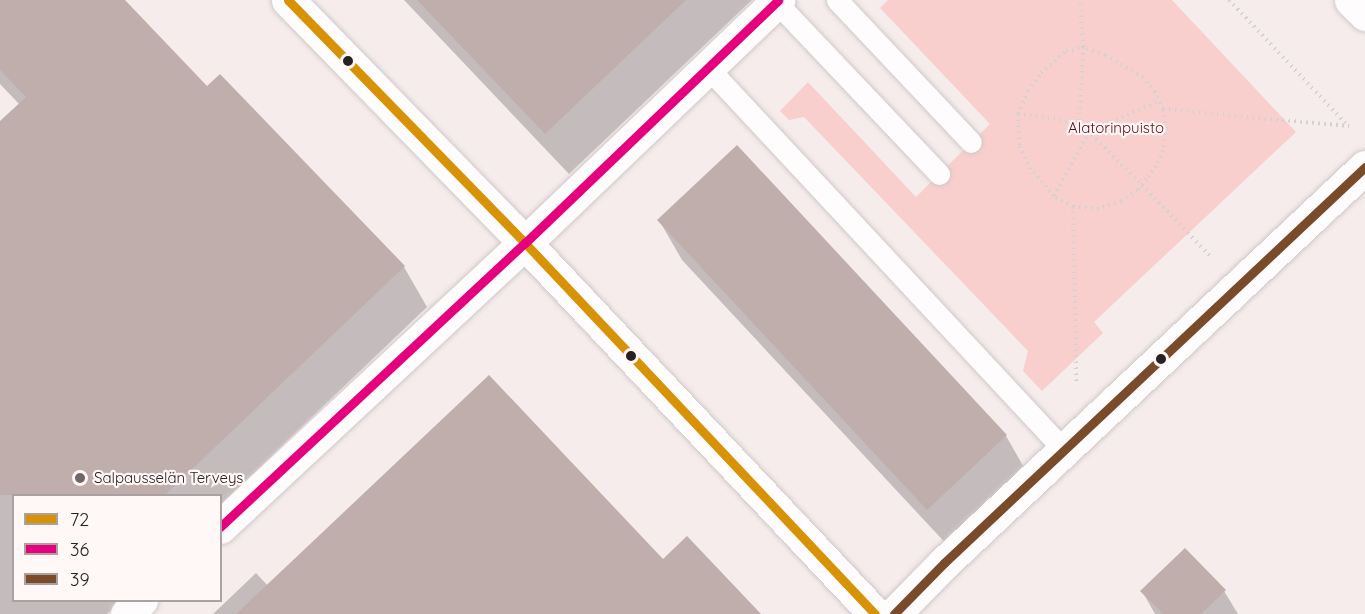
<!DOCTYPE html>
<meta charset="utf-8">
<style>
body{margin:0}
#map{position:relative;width:1365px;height:614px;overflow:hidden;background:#f5eceb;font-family:Quicksand,sans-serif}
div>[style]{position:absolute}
.green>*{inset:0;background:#f9cfcd}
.shadow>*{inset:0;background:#0003}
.building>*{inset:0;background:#c0aead}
.path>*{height:4px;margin-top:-2px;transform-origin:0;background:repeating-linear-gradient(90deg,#d3d1d1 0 1.5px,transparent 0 6px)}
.roads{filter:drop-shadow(0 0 2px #d0c9c8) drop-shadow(0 0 2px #d0c9c8)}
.lane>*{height:21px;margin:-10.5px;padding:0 10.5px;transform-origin:10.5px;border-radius:10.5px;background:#fefcfc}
.street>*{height:33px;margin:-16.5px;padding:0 16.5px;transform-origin:16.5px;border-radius:16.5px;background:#fefcfc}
.secondary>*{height:33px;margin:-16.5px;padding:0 16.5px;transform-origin:16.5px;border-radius:16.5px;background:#fefcfc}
.bus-1>*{height:9px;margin:-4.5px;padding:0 4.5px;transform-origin:4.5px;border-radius:4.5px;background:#d89205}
.bus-2>*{height:9px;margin:-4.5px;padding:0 4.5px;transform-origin:4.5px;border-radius:4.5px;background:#e5007d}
.bus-3>*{height:9px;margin:-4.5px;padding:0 4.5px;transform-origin:4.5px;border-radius:4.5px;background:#7a4b2a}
.dots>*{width:16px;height:16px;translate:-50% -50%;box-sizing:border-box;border:3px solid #fff8f7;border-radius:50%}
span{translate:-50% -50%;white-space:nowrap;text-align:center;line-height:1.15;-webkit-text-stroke:4.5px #fff8f7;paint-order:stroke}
.park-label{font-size:15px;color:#680816}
.poi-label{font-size:15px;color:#282121}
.left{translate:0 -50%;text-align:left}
.legend{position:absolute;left:12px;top:494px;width:210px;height:108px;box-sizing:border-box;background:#fff8f7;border:2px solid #a9a2a1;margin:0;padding:8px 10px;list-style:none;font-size:18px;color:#282121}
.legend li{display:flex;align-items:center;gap:12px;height:30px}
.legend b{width:30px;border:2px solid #a9a2a1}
</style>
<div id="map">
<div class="green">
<div style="clip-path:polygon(888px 0,1172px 0,1296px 132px,1094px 322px,1103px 333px,1042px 391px,1023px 371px,1028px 351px,804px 117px,789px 120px,780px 111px,808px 82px,916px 197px,990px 124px,880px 8px)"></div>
</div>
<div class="shadow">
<div style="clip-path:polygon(0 0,123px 0,207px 88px,404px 267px,427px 307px,220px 505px,220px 496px,14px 496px,14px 600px,121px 600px,107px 614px,0 614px,0 123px,20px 105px,0 84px)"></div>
<div style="clip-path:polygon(404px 0,752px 0,569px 174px)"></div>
<div style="clip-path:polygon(737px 147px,1006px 436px,1029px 476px,951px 549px,682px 260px,659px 220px)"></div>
<div style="clip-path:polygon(663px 561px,759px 614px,213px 614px,256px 573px,268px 586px)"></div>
<div style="clip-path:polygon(1142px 591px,1224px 591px,1238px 614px,1155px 614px)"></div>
</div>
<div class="building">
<div style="clip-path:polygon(0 0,125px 0,207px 86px,220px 74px,405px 266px,165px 495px,0 495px,0 121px,26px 97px,0 70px)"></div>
<div style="clip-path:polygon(417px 0,686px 0,545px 134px)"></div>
<div style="clip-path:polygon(737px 145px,1007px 435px,927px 510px,657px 220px)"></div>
<div style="clip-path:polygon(489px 375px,663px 559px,687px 536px,761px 614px,236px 614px)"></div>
<div style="clip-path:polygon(1185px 548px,1226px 590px,1201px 614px,1163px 614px,1140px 591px)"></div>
</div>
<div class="path">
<div style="left:1229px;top:0;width:173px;rotate:46.6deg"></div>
<div style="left:1163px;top:109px;width:187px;rotate:5.2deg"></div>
<div style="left:1018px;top:114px;width:62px;rotate:7.5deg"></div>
<div style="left:1054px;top:196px;width:73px;rotate:-61.3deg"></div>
<div style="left:1089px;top:132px;width:77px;rotate:-23.9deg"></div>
<div style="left:1073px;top:207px;width:24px;rotate:5deg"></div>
<div style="left:1097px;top:209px;width:25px;rotate:-18deg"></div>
<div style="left:1121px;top:201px;width:20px;rotate:-33deg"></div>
<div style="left:1138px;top:190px;width:6px;rotate:-51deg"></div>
<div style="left:1142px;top:185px;width:10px;rotate:-53deg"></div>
<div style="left:1148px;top:177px;width:17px;rotate:-54deg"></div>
<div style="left:1158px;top:163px;width:17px;rotate:-69deg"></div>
<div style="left:1164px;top:147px;width:18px;rotate:-84deg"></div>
<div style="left:1166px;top:129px;width:20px;rotate:-99deg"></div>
<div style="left:1163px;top:109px;width:19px;rotate:-115deg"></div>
<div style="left:1155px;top:92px;width:19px;rotate:-129deg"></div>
<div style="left:1143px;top:77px;width:44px;rotate:-149.9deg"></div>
<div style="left:1105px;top:55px;width:23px;rotate:-160deg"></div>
<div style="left:1083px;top:47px;width:75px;rotate:93.1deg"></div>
<div style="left:1079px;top:122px;width:89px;rotate:45deg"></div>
<div style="left:1142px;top:185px;width:98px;rotate:46.2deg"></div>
<div style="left:1076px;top:381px;width:174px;rotate:-91deg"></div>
<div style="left:1073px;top:207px;width:22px;rotate:-150deg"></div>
<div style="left:1054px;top:196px;width:35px;rotate:-130deg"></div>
<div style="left:1031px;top:169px;width:27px;rotate:-117deg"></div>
<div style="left:1019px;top:145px;width:31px;rotate:-92deg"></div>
<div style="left:1018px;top:114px;width:25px;rotate:-67deg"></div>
<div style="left:1028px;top:91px;width:22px;rotate:-54deg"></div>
<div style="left:1041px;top:73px;width:33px;rotate:-41deg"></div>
<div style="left:1066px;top:51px;width:17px;rotate:-13deg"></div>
<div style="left:1083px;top:47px;width:47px;rotate:-93.7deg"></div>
</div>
<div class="roads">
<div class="lane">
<div style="left:837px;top:0;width:195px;rotate:46.7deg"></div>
<div style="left:776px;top:2px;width:237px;rotate:46.5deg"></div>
<div style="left:708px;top:68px;width:524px;rotate:47.01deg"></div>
</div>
<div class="street">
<div style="left:220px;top:527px;width:417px;rotate:-43deg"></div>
<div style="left:525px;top:243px;width:351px;rotate:-43.8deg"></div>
<div style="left:127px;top:614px;width:20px;rotate:-45deg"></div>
<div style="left:894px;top:614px;width:71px;rotate:-45.6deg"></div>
<div style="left:944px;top:563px;width:578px;rotate:-43.25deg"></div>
</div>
<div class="secondary">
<div style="left:288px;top:0;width:339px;rotate:45.7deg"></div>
<div style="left:525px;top:243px;width:510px;rotate:46.67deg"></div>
<div style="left:1351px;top:0;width:20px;rotate:45deg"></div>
</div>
</div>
<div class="bus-1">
<div style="left:288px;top:0;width:339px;rotate:45.7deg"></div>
<div style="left:525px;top:243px;width:510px;rotate:46.67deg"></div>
</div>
<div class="bus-2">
<div style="left:220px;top:527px;width:417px;rotate:-43deg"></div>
<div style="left:525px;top:243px;width:351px;rotate:-43.8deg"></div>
</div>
<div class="bus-3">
<div style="left:894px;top:614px;width:71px;rotate:-45.6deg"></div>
<div style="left:944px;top:563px;width:578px;rotate:-43.25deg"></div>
</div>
<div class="dots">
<div style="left:348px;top:61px;background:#282121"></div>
<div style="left:631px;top:356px;background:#282121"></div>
<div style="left:1161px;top:359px;background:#282121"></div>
<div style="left:80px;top:478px;background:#706868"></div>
</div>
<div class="park-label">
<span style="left:1116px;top:128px">Alatorinpuisto</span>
</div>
<div class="poi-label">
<span class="left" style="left:94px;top:478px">Salpausselän Terveys</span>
</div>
<ul class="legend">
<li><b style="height:8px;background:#d89205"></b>72</li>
<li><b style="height:8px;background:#e5007d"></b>36</li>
<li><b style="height:8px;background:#7a4b2a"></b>39</li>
</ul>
</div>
